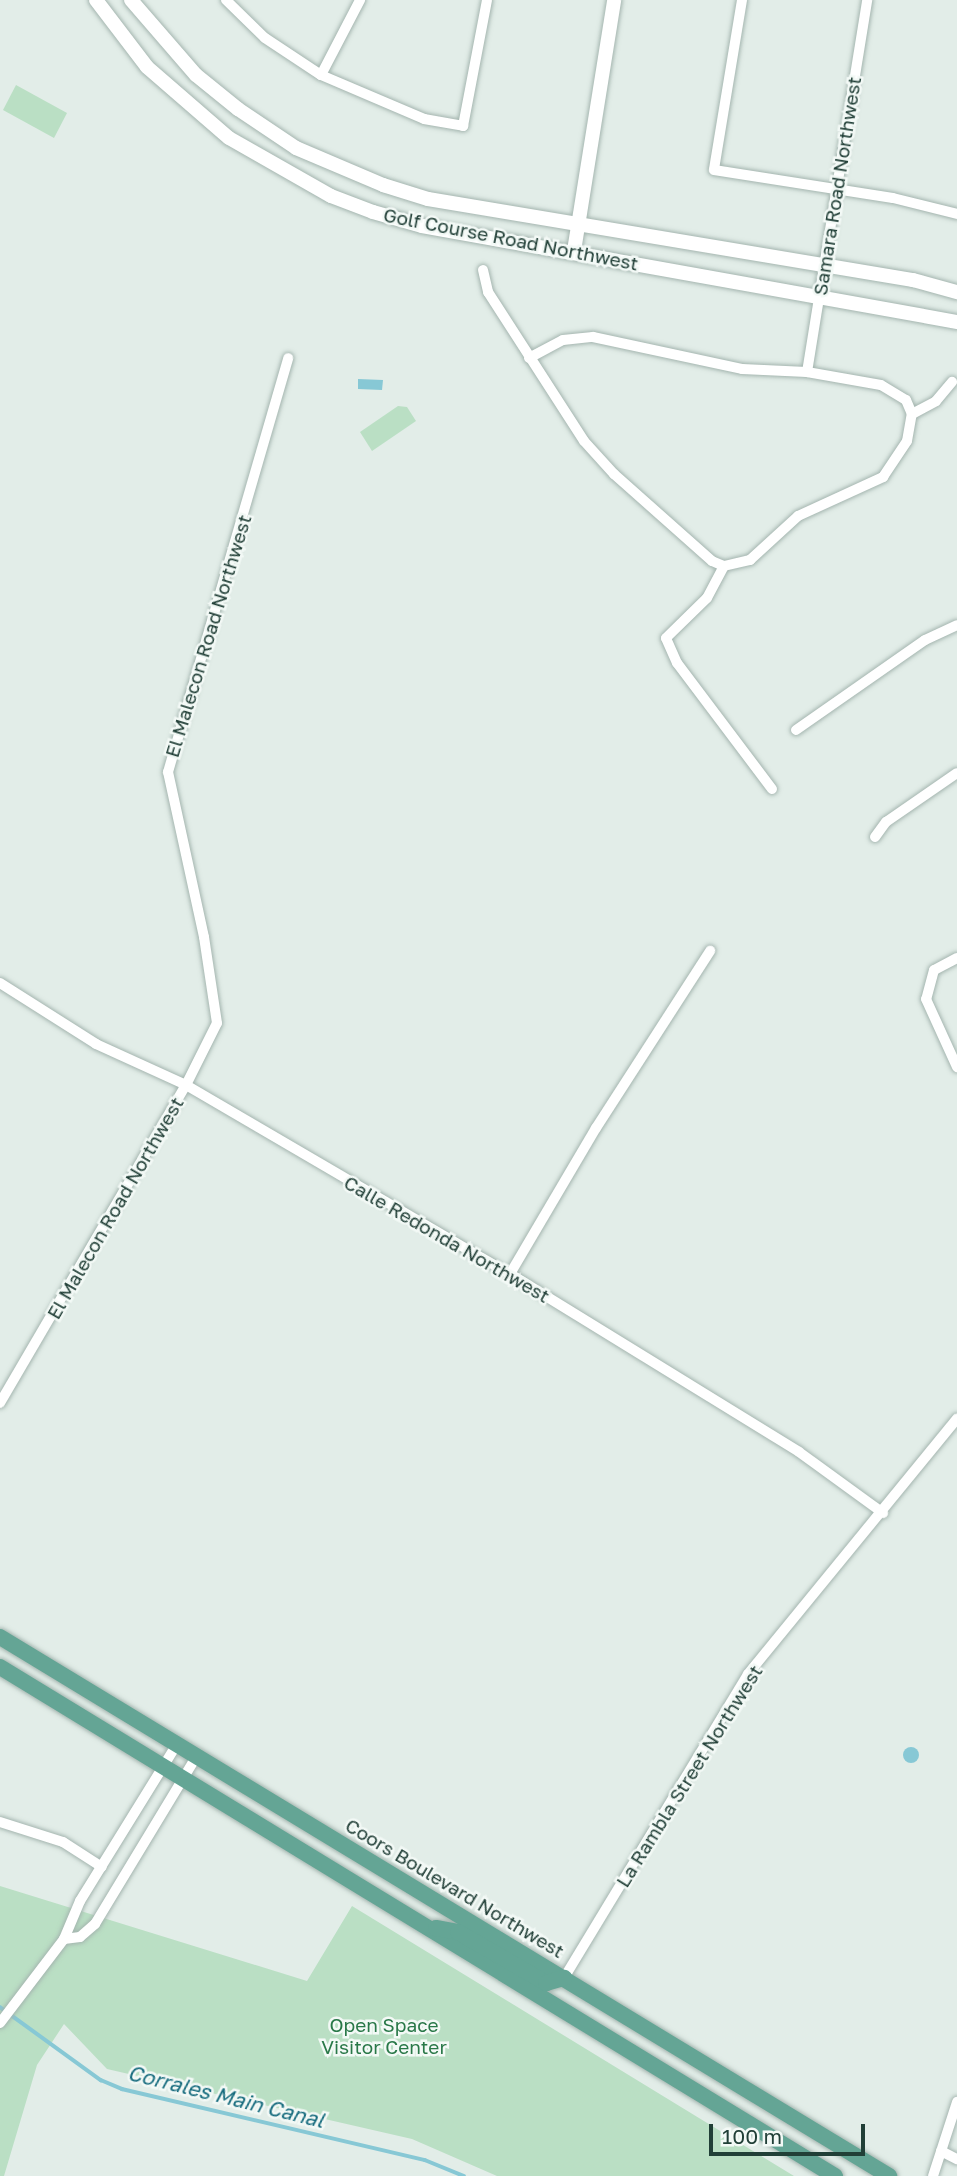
<!DOCTYPE html>
<style>
body{margin:0}
#map{position:relative;width:957px;height:2176px;overflow:hidden;background:#e2ede8;font-family:"Golos Text",sans-serif}
div>[style]{position:absolute}
.green>*{inset:0;background:#badfc4}
.water>*{inset:0;background:#87c8d5}
.round{border-radius:50%}
.stream>*{height:3.5px;margin:-1.75px;padding:0 1.75px;transform-origin:1.75px;border-radius:1.75px;background:#87c8d5}
.roads{filter:drop-shadow(0 0 2px #a4b5af) drop-shadow(0 0 2px #a4b5af)}
.street>*{height:10px;margin:-5px;padding:0 5px;transform-origin:5px;border-radius:5px;background:#fff}
.secondary>*{height:14px;margin:-7px;padding:0 7px;transform-origin:7px;border-radius:7px;background:#fff}
.primary>*{height:16px;margin:-8px;padding:0 8px;transform-origin:8px;border-radius:8px;background:#64a595}
span{translate:-50% -50%;white-space:nowrap;text-align:center;line-height:1.15;-webkit-text-stroke:5px #f3f9f6;paint-order:stroke}
.street-label{font-size:19px;color:#213f37}
.park-label{font-size:19px;color:#297848}
.water-label{font-size:21px;color:#176c7e;font-style:italic}
.scale{position:absolute;left:709px;top:2124px;width:156px;height:32px;box-sizing:border-box;border:4px solid #213f37;border-top:0;padding-left:9px;font-size:21px;line-height:24px;white-space:nowrap;color:#213f37;-webkit-text-stroke:5px #f3f9f6;paint-order:stroke}
</style>
<div id="map">
<div class="green">
<div style="clip-path:polygon(16px 85px,67px 113px,54px 138px,3px 110px)"></div>
<div style="clip-path:polygon(398px 406px,407px 407px,416px 421px,372px 451px,360px 432px)"></div>
<div style="clip-path:polygon(0 1886px,307px 1981px,352px 1906px,794px 2176px,497px 2176px,412px 2139px,107px 2069px,64px 2024px,37px 2065px,4px 2176px,0 2176px)"></div>
</div>
<div class="water">
<div style="clip-path:polygon(358px 379px,383px 380px,382px 390px,358px 389px)"></div>
<div class="round" style="left:903px;top:1747px;width:16px;height:16px"></div>
</div>
<div class="stream">
<div style="left:0;top:2007px;width:125px;rotate:35.9deg"></div>
<div style="left:101px;top:2080px;width:23px;rotate:23deg"></div>
<div style="left:122px;top:2089px;width:311px;rotate:13.2deg"></div>
<div style="left:425px;top:2160px;width:42px;rotate:22.3deg"></div>
</div>
<div class="roads">
<div class="street">
<div style="left:226px;top:0;width:54px;rotate:44.3deg"></div>
<div style="left:265px;top:38px;width:67px;rotate:33.5deg"></div>
<div style="left:321px;top:75px;width:112px;rotate:23.1deg"></div>
<div style="left:424px;top:119px;width:40px;rotate:10deg"></div>
<div style="left:463px;top:126px;width:128px;rotate:-79.2deg"></div>
<div style="left:742px;top:0;width:172px;rotate:99.4deg"></div>
<div style="left:714px;top:170px;width:181px;rotate:8.9deg"></div>
<div style="left:893px;top:198px;width:66px;rotate:14deg"></div>
<div style="left:321px;top:75px;width:85px;rotate:-62.5deg"></div>
<div style="left:483px;top:270px;width:23px;rotate:77deg"></div>
<div style="left:488px;top:292px;width:177px;rotate:57.2deg"></div>
<div style="left:584px;top:441px;width:45px;rotate:47.7deg"></div>
<div style="left:614px;top:474px;width:131px;rotate:41.6deg"></div>
<div style="left:712px;top:561px;width:13px;rotate:23deg"></div>
<div style="left:529px;top:358px;width:38px;rotate:-28deg"></div>
<div style="left:563px;top:340px;width:30px;rotate:-6deg"></div>
<div style="left:593px;top:337px;width:152px;rotate:12.1deg"></div>
<div style="left:742px;top:369px;width:65px;rotate:2.6deg"></div>
<div style="left:807px;top:372px;width:75px;rotate:10deg"></div>
<div style="left:881px;top:385px;width:29px;rotate:31deg"></div>
<div style="left:906px;top:400px;width:15px;rotate:67deg"></div>
<div style="left:807px;top:372px;width:377px;rotate:-80.8deg"></div>
<div style="left:796px;top:730px;width:157px;rotate:-34.9deg"></div>
<div style="left:925px;top:640px;width:35px;rotate:-25deg"></div>
<div style="left:772px;top:789px;width:158px;rotate:-127deg"></div>
<div style="left:677px;top:663px;width:27px;rotate:-114deg"></div>
<div style="left:666px;top:638px;width:57px;rotate:-44.3deg"></div>
<div style="left:707px;top:598px;width:36px;rotate:-62deg"></div>
<div style="left:724px;top:566px;width:27px;rotate:-13deg"></div>
<div style="left:750px;top:560px;width:65px;rotate:-42.5deg"></div>
<div style="left:798px;top:516px;width:94px;rotate:-24.6deg"></div>
<div style="left:883px;top:477px;width:43px;rotate:-56.3deg"></div>
<div style="left:907px;top:441px;width:27px;rotate:-80deg"></div>
<div style="left:912px;top:414px;width:27px;rotate:-28deg"></div>
<div style="left:936px;top:401px;width:25px;rotate:-50deg"></div>
<div style="left:875px;top:837px;width:19px;rotate:-54deg"></div>
<div style="left:886px;top:822px;width:86px;rotate:-34.6deg"></div>
<div style="left:957px;top:958px;width:26px;rotate:152deg"></div>
<div style="left:934px;top:970px;width:30px;rotate:105deg"></div>
<div style="left:926px;top:999px;width:75px;rotate:65.5deg"></div>
<div style="left:0;top:983px;width:114px;rotate:32.4deg"></div>
<div style="left:96px;top:1044px;width:99px;rotate:24.5deg"></div>
<div style="left:186px;top:1085px;width:375px;rotate:30.3deg"></div>
<div style="left:510px;top:1274px;width:339px;rotate:31.6deg"></div>
<div style="left:799px;top:1452px;width:104px;rotate:36deg"></div>
<div style="left:510px;top:1274px;width:169px;rotate:-59.5deg"></div>
<div style="left:596px;top:1128px;width:211px;rotate:-57.2deg"></div>
<div style="left:0;top:1403px;width:368px;rotate:-59.7deg"></div>
<div style="left:186px;top:1085px;width:69px;rotate:-63.4deg"></div>
<div style="left:217px;top:1023px;width:87px;rotate:-98.6deg"></div>
<div style="left:204px;top:937px;width:169px;rotate:-102.3deg"></div>
<div style="left:168px;top:772px;width:431px;rotate:-73.8deg"></div>
<div style="left:0;top:1822px;width:66px;rotate:17.6deg"></div>
<div style="left:63px;top:1842px;width:46px;rotate:32.7deg"></div>
<div style="left:64px;top:1939px;width:16px;rotate:-7deg"></div>
<div style="left:80px;top:1937px;width:20px;rotate:-41deg"></div>
<div style="left:95px;top:1924px;width:193px;rotate:-58.8deg"></div>
<div style="left:564px;top:1978px;width:355px;rotate:-58.8deg"></div>
<div style="left:748px;top:1674px;width:330px;rotate:-50.7deg"></div>
<div style="left:0;top:2023px;width:106px;rotate:-52.7deg"></div>
<div style="left:64px;top:1939px;width:41px;rotate:-67.2deg"></div>
<div style="left:80px;top:1901px;width:181px;rotate:-58.3deg"></div>
<div style="left:941px;top:2151px;width:18px;rotate:27deg"></div>
<div style="left:933px;top:2176px;width:78px;rotate:-72deg"></div>
</div>
<div class="secondary">
<div style="left:96px;top:0;width:84px;rotate:52.7deg"></div>
<div style="left:147px;top:67px;width:108px;rotate:40.9deg"></div>
<div style="left:229px;top:138px;width:117px;rotate:29.6deg"></div>
<div style="left:331px;top:196px;width:45px;rotate:20.9deg"></div>
<div style="left:373px;top:212px;width:51px;rotate:15.9deg"></div>
<div style="left:422px;top:226px;width:544px;rotate:10.17deg"></div>
<div style="left:131px;top:0;width:99px;rotate:49.1deg"></div>
<div style="left:196px;top:75px;width:54px;rotate:39deg"></div>
<div style="left:238px;top:109px;width:70px;rotate:33.9deg"></div>
<div style="left:296px;top:148px;width:95px;rotate:23deg"></div>
<div style="left:383px;top:185px;width:47px;rotate:17.3deg"></div>
<div style="left:428px;top:199px;width:492px;rotate:9.5deg"></div>
<div style="left:913px;top:280px;width:46px;rotate:15.3deg"></div>
<div style="left:574px;top:251px;width:254px;rotate:-80.9deg"></div>
</div>
<div class="primary">
<div style="left:0;top:1637px;width:1040px;rotate:31.23deg"></div>
<div style="left:0;top:1667px;width:978px;rotate:31.37deg"></div>
<div style="left:436px;top:1928px;width:22px;rotate:10deg"></div>
<div style="left:458px;top:1932px;width:102px;rotate:30.1deg"></div>
<div style="left:546px;top:1983px;width:19px;rotate:-16deg"></div>
</div>
</div>
<div class="street-label">
<span style="left:837px;top:186px;rotate:-81deg">Samara Road Northwest</span>
<span style="left:511px;top:239px;rotate:11deg">Golf Course Road Northwest</span>
<span style="left:208px;top:636px;rotate:-73deg">El Malecon Road Northwest</span>
<span style="left:115px;top:1208px;rotate:-60deg">El Malecon Road Northwest</span>
<span style="left:447px;top:1239px;rotate:30deg">Calle Redonda Northwest</span>
<span style="left:689px;top:1776px;rotate:-58deg">La Rambla Street Northwest</span>
<span style="left:455px;top:1888px;rotate:31deg">Coors Boulevard Northwest</span>
</div>
<div class="park-label">
<span style="left:384px;top:2036px">Open Space<br>Visitor Center</span>
</div>
<div class="water-label">
<span style="left:226px;top:2096px;rotate:14deg">Corrales Main Canal</span>
</div>
<div class="scale">100 m</div>
</div>
